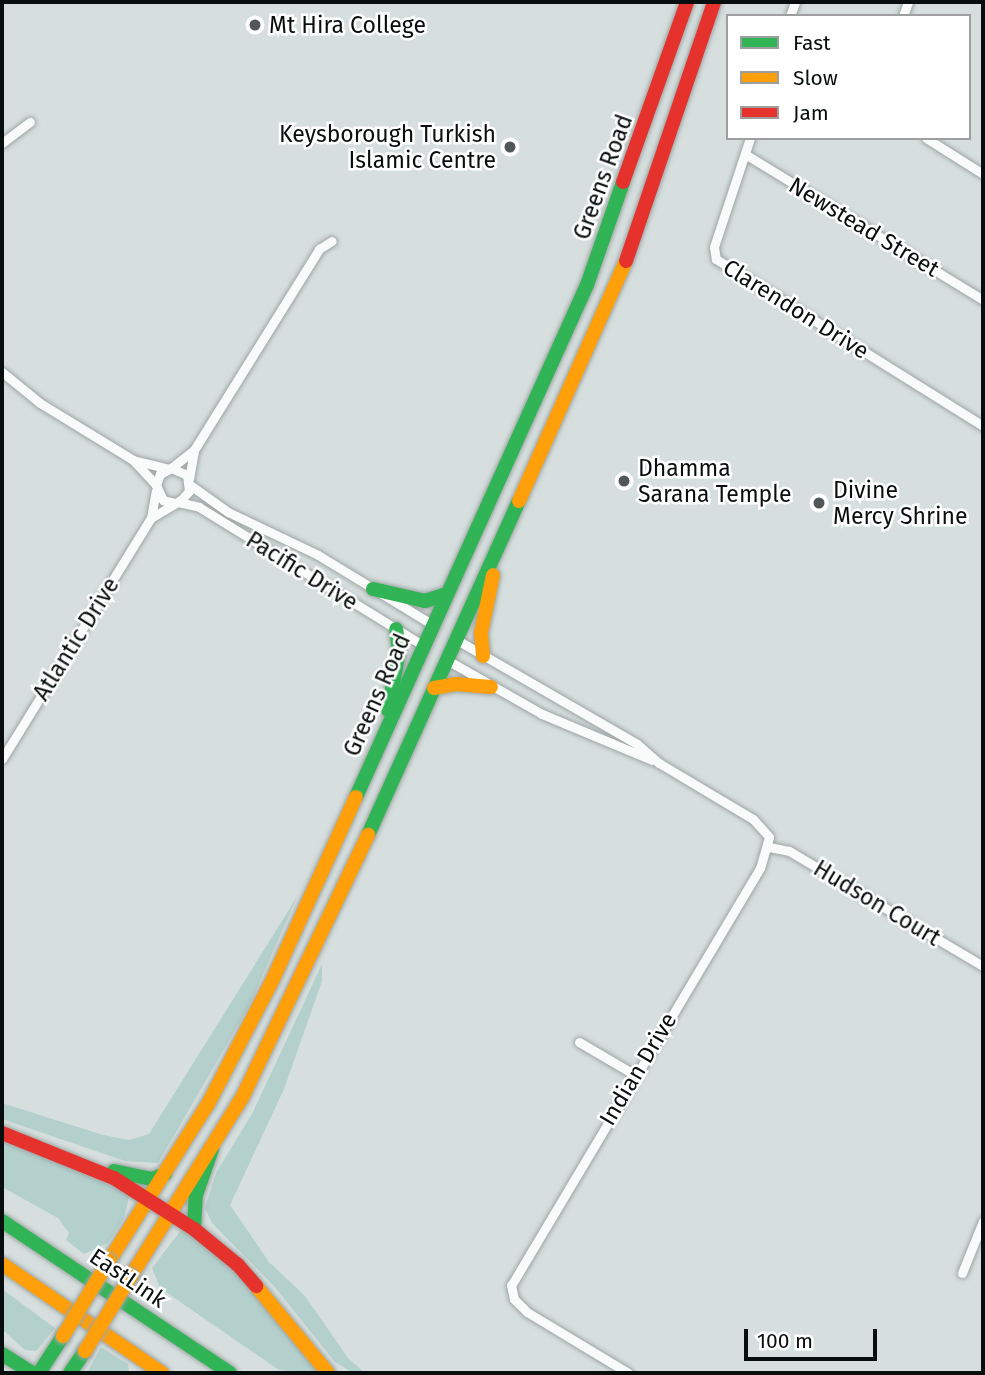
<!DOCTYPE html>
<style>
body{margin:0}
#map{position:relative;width:985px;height:1375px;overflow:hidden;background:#d6dfde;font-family:"Fira Sans",sans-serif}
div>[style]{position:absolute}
.green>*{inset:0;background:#b3d0cc}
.roads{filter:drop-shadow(0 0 2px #9ea5a4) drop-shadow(0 0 2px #9ea5a4)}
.street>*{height:9px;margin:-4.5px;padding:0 4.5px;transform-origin:4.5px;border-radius:4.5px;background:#f9fafa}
.fast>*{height:14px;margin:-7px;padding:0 7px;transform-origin:7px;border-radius:7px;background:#30b455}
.slow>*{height:14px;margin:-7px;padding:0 7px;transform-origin:7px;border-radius:7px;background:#ff9f0a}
.jam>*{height:14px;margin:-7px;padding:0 7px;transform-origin:7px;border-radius:7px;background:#e5322d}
.bridges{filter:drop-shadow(0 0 2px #9ea5a4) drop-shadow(0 0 2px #9ea5a4)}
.slow-bridge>*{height:14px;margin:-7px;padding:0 7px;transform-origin:7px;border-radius:7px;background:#ff9f0a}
.dots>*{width:19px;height:19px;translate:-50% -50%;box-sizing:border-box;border:4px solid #fff;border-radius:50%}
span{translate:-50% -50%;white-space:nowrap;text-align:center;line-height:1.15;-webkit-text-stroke:5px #fff;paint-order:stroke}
.poi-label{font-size:23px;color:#080e0d}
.left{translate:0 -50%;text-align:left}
.right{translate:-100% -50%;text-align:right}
.street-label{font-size:23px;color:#080e0d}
.frame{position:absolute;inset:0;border:4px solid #080e0d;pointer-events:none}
.legend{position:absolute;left:726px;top:14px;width:245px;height:126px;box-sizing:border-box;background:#fff;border:2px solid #9c9f9e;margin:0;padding:9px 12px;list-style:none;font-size:21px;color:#080e0d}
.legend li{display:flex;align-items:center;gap:14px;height:35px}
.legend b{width:35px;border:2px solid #9c9f9e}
.scale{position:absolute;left:744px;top:1329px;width:133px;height:32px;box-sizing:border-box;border:4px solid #080e0d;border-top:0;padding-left:9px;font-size:21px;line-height:24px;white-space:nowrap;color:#080e0d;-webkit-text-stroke:5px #fff;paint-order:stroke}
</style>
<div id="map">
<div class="green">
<div style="clip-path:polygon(297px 897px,249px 1006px,158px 1163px,125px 1161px,2px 1119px,2px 1103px,103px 1135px,129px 1140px,149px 1134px)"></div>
<div style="clip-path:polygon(322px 964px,322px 981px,284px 1089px,230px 1205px,269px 1262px,305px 1296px,348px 1358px,365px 1373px,353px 1373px,335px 1362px,274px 1286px,212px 1223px,205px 1208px,216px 1173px,253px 1112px)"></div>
<div style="clip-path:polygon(2px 1138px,130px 1194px,124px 1218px,108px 1243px,84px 1254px,66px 1240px,69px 1233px,58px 1218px,2px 1187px)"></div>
<div style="clip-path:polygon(181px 1230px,216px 1248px,320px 1373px,279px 1370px,160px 1288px,152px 1268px)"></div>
<div style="clip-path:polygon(2px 1289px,55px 1328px,36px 1351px,25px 1350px,2px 1329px)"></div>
<div style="clip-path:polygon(101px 1347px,128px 1364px,129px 1373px,87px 1373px)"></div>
</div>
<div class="roads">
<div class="street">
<div style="left:790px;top:16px;width:15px;rotate:-70deg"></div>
<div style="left:903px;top:16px;width:15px;rotate:-70deg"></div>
<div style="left:750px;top:138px;width:115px;rotate:108.3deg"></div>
<div style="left:714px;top:247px;width:12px;rotate:81deg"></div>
<div style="left:716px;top:259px;width:315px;rotate:32deg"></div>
<div style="left:926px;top:138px;width:67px;rotate:32.3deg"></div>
<div style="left:2px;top:143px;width:35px;rotate:-37deg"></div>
<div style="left:745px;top:154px;width:279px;rotate:31.5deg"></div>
<div style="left:2px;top:372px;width:49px;rotate:39.2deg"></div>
<div style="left:40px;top:403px;width:109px;rotate:31.5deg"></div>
<div style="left:133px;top:460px;width:36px;rotate:14deg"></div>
<div style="left:133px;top:460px;width:34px;rotate:47deg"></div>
<div style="left:171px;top:468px;width:29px;rotate:-38deg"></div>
<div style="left:194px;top:450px;width:237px;rotate:-58.1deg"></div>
<div style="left:319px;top:249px;width:15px;rotate:-32deg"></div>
<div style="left:189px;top:479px;width:29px;rotate:-80deg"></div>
<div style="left:190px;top:485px;width:47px;rotate:35.4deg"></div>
<div style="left:228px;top:512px;width:100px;rotate:25.5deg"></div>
<div style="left:318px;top:555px;width:135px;rotate:31.3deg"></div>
<div style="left:178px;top:502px;width:22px;rotate:13deg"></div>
<div style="left:199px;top:507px;width:264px;rotate:31.7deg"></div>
<div style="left:151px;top:518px;width:35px;rotate:-31deg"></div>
<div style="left:181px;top:500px;width:12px;rotate:-48deg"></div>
<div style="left:189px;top:491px;width:16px;rotate:-97deg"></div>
<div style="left:187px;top:475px;width:17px;rotate:-156deg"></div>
<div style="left:171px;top:468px;width:13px;rotate:151deg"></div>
<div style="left:160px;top:474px;width:12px;rotate:110deg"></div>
<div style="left:156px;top:485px;width:17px;rotate:65deg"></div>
<div style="left:163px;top:500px;width:12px;rotate:14deg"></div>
<div style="left:457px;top:640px;width:208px;rotate:30deg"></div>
<div style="left:637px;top:744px;width:29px;rotate:41deg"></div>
<div style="left:659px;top:763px;width:109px;rotate:30.8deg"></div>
<div style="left:753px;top:819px;width:24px;rotate:48deg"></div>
<div style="left:769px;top:837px;width:32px;rotate:106deg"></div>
<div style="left:760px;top:868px;width:486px;rotate:120.8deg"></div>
<div style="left:511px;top:1285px;width:14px;rotate:78deg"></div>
<div style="left:514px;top:1299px;width:18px;rotate:45deg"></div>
<div style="left:527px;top:1312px;width:118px;rotate:31.1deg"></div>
<div style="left:447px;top:660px;width:109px;rotate:29.6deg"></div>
<div style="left:542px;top:714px;width:119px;rotate:22.7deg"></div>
<div style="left:2px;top:759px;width:283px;rotate:-58.3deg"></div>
<div style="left:151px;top:518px;width:27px;rotate:-80deg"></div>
<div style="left:769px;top:847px;width:20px;rotate:11deg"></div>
<div style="left:789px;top:851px;width:226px;rotate:30.7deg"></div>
<div style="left:579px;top:1042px;width:65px;rotate:30.5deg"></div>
<div style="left:962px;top:1273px;width:56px;rotate:-68deg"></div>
</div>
<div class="fast">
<div style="left:373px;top:589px;width:53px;rotate:13deg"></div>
<div style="left:425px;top:601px;width:23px;rotate:-18deg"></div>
<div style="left:388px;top:710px;width:59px;rotate:-79.3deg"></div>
<div style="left:399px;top:652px;width:23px;rotate:-97deg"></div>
<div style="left:356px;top:797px;width:562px;rotate:-65.72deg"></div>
<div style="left:587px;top:285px;width:109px;rotate:-70.7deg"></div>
<div style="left:368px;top:835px;width:367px;rotate:-65.7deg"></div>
<div style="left:114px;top:1171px;width:39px;rotate:12deg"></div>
<div style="left:152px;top:1179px;width:14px;rotate:-21deg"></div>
<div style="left:2px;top:1221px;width:274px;rotate:33.7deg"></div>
<div style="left:194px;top:1229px;width:34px;rotate:-87deg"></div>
<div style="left:196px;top:1195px;width:49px;rotate:-70.8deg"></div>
<div style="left:2px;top:1354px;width:36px;rotate:32deg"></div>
<div style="left:39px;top:1373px;width:44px;rotate:-57deg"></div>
<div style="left:70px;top:1373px;width:27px;rotate:-56deg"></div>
</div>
<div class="slow">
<div style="left:519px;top:501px;width:263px;rotate:-66deg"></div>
<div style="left:483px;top:656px;width:23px;rotate:-95deg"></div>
<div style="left:481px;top:633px;width:59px;rotate:-78.3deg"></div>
<div style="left:434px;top:688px;width:22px;rotate:-10deg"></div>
<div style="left:456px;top:684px;width:35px;rotate:5deg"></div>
<div style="left:109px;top:1261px;width:186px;rotate:-57.8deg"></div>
<div style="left:208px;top:1104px;width:141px;rotate:-62.5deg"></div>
<div style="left:273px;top:979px;width:200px;rotate:-65.5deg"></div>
<div style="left:2px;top:1264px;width:194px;rotate:34.3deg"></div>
<div style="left:131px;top:1276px;width:210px;rotate:-58.1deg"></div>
<div style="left:242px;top:1098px;width:292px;rotate:-64.4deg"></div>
<div style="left:256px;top:1286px;width:113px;rotate:50.4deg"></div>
</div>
<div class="jam">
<div style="left:623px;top:182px;width:191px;rotate:-70.4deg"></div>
<div style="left:626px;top:261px;width:274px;rotate:-71.2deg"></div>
<div style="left:2px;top:1133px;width:121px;rotate:21.9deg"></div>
<div style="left:114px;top:1178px;width:95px;rotate:32.5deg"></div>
<div style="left:194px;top:1229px;width:57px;rotate:39.3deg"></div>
<div style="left:238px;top:1265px;width:28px;rotate:49deg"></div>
</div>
</div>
<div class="bridges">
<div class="slow-bridge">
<div style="left:63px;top:1336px;width:88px;rotate:-58.5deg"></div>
<div style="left:85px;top:1351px;width:88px;rotate:-58.5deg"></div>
</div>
</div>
<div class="dots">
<div style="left:255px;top:25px;background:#505756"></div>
<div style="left:510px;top:147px;background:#505756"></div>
<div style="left:624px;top:481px;background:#505756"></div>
<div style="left:819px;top:503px;background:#505756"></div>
</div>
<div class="poi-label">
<span class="left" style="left:269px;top:25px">Mt Hira College</span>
<span class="right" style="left:496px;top:147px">Keysborough Turkish<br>Islamic Centre</span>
<span class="left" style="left:638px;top:481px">Dhamma<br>Sarana Temple</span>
<span class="left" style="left:833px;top:503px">Divine<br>Mercy Shrine</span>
</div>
<div class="street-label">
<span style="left:603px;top:177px;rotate:-70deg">Greens Road</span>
<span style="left:864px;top:227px;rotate:31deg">Newstead Street</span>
<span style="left:796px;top:309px;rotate:32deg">Clarendon Drive</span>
<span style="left:302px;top:571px;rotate:32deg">Pacific Drive</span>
<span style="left:76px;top:639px;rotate:-58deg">Atlantic Drive</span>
<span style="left:377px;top:695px;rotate:-66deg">Greens Road</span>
<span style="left:877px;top:903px;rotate:31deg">Hudson Court</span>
<span style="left:638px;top:1069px;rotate:-59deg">Indian Drive</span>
<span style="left:128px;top:1278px;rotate:34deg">EastLink</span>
</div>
<div class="frame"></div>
<ul class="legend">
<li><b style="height:9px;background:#30b455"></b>Fast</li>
<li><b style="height:9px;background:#ff9f0a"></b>Slow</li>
<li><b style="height:9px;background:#e5322d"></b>Jam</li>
</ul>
<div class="scale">100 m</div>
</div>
